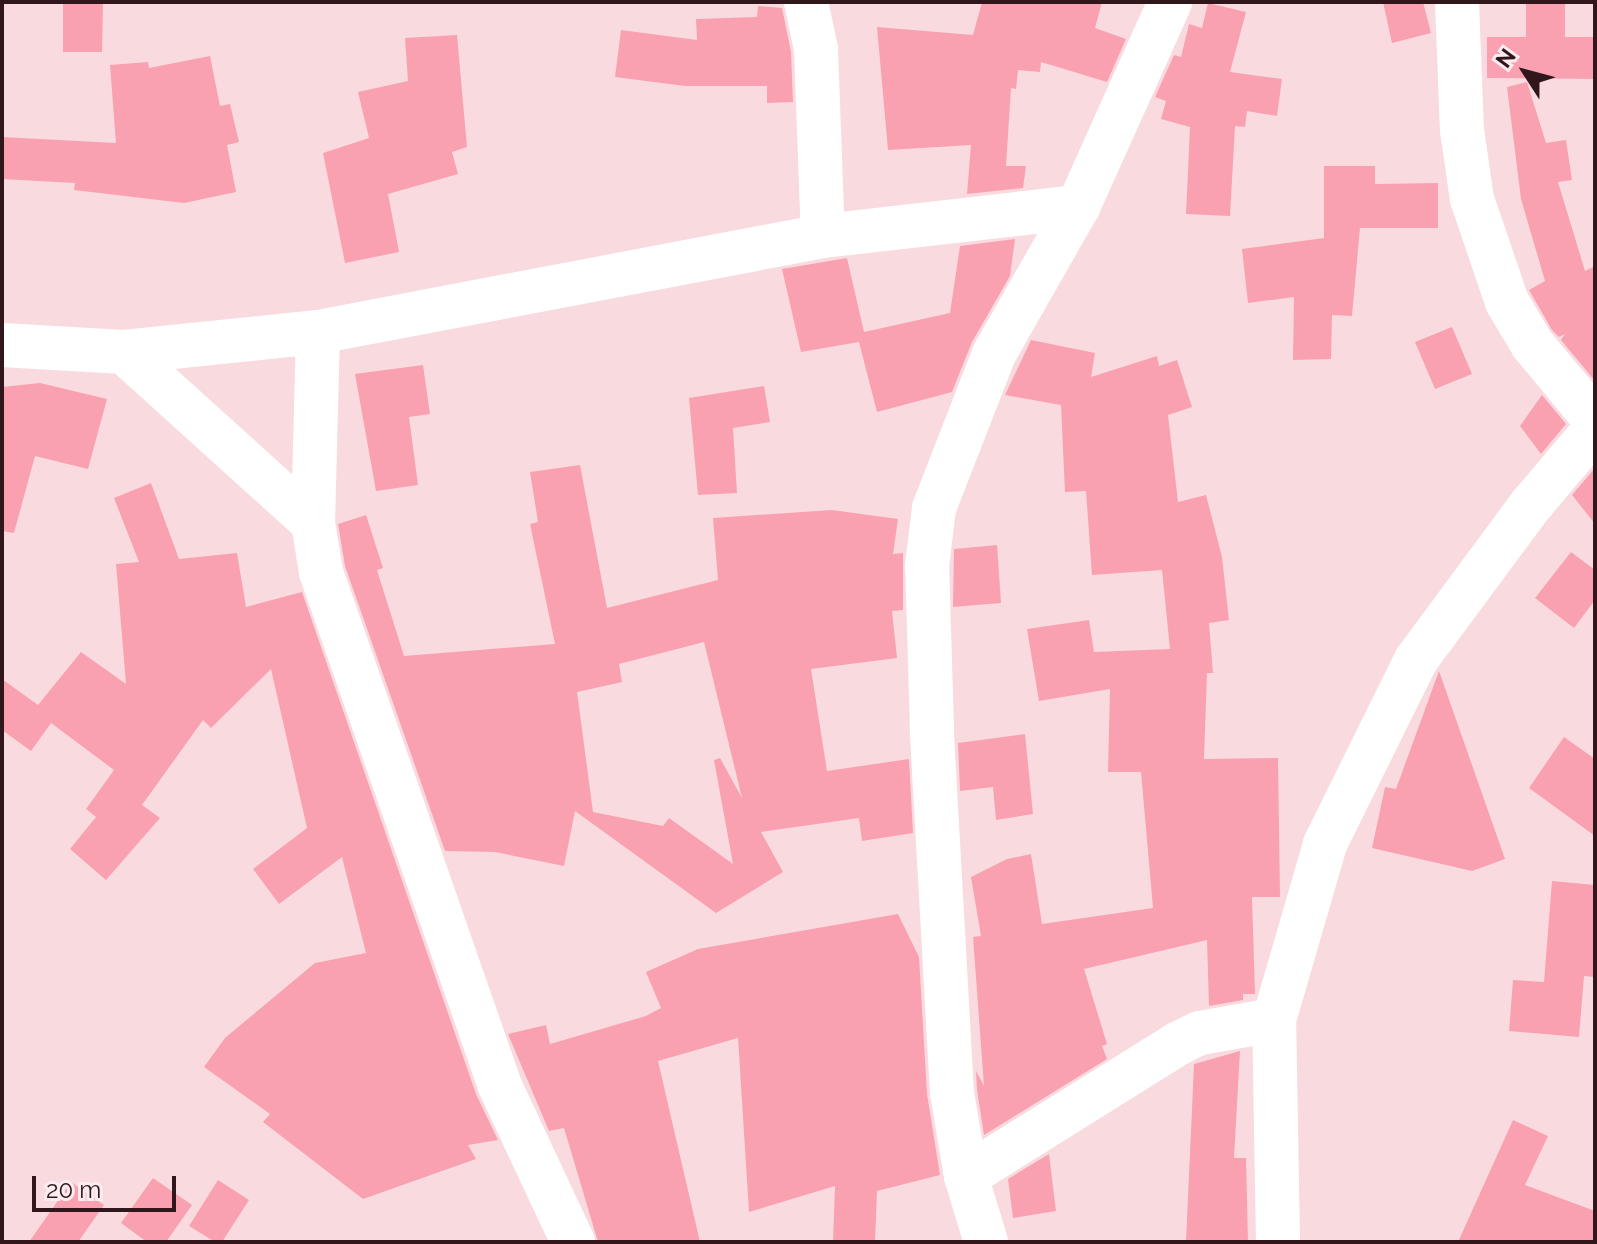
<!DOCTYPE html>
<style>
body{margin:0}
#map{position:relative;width:1597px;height:1244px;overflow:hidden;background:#f9dbdf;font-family:Raleway,sans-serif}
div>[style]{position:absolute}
.building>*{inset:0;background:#f9a1b1}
.street>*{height:44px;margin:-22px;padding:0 22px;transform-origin:22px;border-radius:22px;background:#fff}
span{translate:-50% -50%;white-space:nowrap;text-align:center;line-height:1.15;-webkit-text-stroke:6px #fcecef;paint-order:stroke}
.frame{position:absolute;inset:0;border:4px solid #31161c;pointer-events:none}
.north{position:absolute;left:1485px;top:32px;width:80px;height:80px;-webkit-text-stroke:6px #fcecef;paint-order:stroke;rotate:306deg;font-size:22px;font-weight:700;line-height:32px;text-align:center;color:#31161c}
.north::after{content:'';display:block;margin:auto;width:28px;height:36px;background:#31161c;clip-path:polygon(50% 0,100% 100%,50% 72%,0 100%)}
.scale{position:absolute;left:32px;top:1176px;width:144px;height:36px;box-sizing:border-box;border:4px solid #31161c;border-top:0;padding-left:10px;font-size:24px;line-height:28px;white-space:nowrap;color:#31161c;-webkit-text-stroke:6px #fcecef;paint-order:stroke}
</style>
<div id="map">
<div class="building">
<div style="clip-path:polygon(63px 2px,103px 2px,102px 52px,63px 52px)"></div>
<div style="clip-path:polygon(982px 2px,1102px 2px,1095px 28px,1126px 39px,1107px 82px,1041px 62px,1040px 72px,1018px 70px,1016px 89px,1011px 88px,1006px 166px,1026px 166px,1023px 188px,967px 194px,971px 145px,888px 150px,877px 27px,973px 35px)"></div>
<div style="clip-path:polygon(1383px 2px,1423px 2px,1431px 33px,1392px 43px)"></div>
<div style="clip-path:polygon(1526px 2px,1565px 2px,1565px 37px,1595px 37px,1595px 79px,1487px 78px,1487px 37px,1526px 37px)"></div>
<div style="clip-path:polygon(1208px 3px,1246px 12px,1230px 72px,1282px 79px,1277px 116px,1247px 111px,1245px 127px,1235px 126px,1230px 216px,1186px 214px,1190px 127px,1161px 119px,1166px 101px,1155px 97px,1174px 55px,1181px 57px,1189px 24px,1202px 28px)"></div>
<div style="clip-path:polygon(758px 6px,782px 8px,791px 52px,793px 102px,767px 103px,767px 86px,685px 86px,615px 77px,621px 30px,697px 40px,696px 19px,757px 17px)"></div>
<div style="clip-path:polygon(457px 35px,467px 147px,452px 152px,458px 174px,388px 194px,399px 252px,345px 263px,323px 153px,369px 138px,358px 92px,408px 81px,405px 38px)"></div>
<div style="clip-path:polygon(210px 56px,220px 106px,230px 104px,239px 142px,227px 145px,236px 192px,184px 203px,74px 190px,75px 183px,2px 179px,2px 137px,116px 143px,110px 65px,148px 62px,149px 68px)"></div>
<div style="clip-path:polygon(1527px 82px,1546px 143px,1566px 140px,1572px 180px,1558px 182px,1585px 271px,1595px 266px,1595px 381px,1561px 340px,1565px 334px,1559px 337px,1552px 330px,1529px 290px,1545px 281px,1521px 199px,1507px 87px)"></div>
<div style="clip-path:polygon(1324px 166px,1375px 166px,1375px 184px,1438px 183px,1438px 228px,1360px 228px,1352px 316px,1332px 315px,1331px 359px,1293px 360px,1294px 297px,1248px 303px,1242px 249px,1324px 238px)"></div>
<div style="clip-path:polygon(1015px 239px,1010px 276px,972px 342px,952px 392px,877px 412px,859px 342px,801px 352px,782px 269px,847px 258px,864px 332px,950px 313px,960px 246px)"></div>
<div style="clip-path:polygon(1452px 327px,1472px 374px,1435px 389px,1415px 342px)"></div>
<div style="clip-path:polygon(1031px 340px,1095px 353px,1091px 377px,1157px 356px,1159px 366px,1177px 360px,1192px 407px,1168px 415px,1178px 502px,1206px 495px,1222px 557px,1229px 620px,1209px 623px,1213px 673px,1207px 673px,1204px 759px,1278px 758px,1280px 897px,1252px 897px,1255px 994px,1243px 994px,1243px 1000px,1209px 1006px,1207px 940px,1084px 969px,1107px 1044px,1102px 1046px,1107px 1059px,984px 1135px,977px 1090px,976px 1071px,984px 1086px,973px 937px,981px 936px,971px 877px,1007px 859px,1031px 854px,1042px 924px,1153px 908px,1141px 772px,1108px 772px,1110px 689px,1039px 701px,1027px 629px,1089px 620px,1094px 652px,1170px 649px,1162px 570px,1092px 575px,1086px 491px,1065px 492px,1061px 405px,1005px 395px)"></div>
<div style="clip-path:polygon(423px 365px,430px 414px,409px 417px,418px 485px,376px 491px,355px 374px)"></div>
<div style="clip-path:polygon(40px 383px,107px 399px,88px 469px,35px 456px,14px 533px,2px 531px,2px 387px)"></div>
<div style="clip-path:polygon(764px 386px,770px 422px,733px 428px,737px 493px,698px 495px,689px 398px)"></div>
<div style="clip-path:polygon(1542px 395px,1566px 424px,1541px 454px,1520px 426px)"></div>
<div style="clip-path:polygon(evenodd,580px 465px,607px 608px,718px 580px,713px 518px,832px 510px,898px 519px,893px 554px,903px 553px,903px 610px,892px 611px,897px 658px,811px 669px,827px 771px,909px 759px,913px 833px,862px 841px,859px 818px,761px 832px,783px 872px,716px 913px,575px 811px,564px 866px,495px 852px,445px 851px,345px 566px,338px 524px,366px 515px,383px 568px,377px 570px,404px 656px,555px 644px,530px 524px,538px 522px,530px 472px,580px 465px,704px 642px,742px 798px,720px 758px,714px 760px,733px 864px,669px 818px,663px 826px,593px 812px,577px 692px,622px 682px,619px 664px,704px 642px)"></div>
<div style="clip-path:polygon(1595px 468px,1595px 524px,1572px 495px)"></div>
<div style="clip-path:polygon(151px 483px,179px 559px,237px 553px,246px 607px,302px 592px,476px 1094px,498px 1140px,468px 1145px,476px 1159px,363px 1199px,263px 1122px,270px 1114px,204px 1067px,225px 1038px,315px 963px,366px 953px,342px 857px,279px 904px,253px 869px,307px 828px,271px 669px,211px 728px,203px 720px,142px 805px,160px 818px,106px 880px,70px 849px,96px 817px,86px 809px,114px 770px,51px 723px,31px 751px,2px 730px,2px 679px,38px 705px,81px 652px,126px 684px,116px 564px,139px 562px,114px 498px)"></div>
<div style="clip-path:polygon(997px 545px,1001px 603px,953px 607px,954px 549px)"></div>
<div style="clip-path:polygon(1571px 552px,1595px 570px,1595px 600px,1574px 628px,1535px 598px)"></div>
<div style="clip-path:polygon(1439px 671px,1505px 859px,1472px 871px,1372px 848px,1385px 787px,1396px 789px)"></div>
<div style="clip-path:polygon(1025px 734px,1033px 814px,996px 820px,993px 787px,960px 791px,958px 743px)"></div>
<div style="clip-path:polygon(1564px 737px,1595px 759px,1595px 836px,1529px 788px)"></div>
<div style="clip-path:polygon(1552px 881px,1595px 885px,1595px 977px,1584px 976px,1579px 1037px,1509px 1031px,1513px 980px,1544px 982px)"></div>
<div style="clip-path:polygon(898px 914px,919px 957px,927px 1094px,940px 1175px,877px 1191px,875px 1242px,833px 1242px,835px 1186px,749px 1212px,738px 1038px,658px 1061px,700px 1242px,598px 1242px,564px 1128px,549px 1131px,508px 1034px,546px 1025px,550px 1044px,646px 1016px,661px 1008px,646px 972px,698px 949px)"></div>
<div style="clip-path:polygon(1240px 1051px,1234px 1158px,1246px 1158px,1248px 1242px,1186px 1242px,1194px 1064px)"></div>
<div style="clip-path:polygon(1513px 1120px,1548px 1136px,1525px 1185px,1595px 1211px,1595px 1242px,1458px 1242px)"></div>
<div style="clip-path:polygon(1049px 1154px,1056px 1211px,1013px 1218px,1008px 1179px)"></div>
<div style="clip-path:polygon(153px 1178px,192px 1205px,166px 1242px,147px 1242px,121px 1223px)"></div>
<div style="clip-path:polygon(218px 1180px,249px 1200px,222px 1242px,215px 1242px,189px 1226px)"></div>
<div style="clip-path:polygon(71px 1182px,104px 1205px,78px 1242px,29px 1242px)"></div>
</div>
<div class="street">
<div style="left:806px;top:2px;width:48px;rotate:78deg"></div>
<div style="left:816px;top:49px;width:187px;rotate:87.9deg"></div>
<div style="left:1457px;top:2px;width:128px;rotate:87.8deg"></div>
<div style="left:1462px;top:130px;width:70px;rotate:81.8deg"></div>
<div style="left:1472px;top:199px;width:109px;rotate:71.2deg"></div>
<div style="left:1507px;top:302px;width:49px;rotate:59.2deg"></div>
<div style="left:1532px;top:344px;width:99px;rotate:50.3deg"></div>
<div style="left:2px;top:345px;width:122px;rotate:3.3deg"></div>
<div style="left:124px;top:352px;width:195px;rotate:-5.9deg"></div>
<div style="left:318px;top:332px;width:514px;rotate:-10.76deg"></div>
<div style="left:823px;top:236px;width:257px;rotate:-6.5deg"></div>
<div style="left:124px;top:352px;width:255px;rotate:42.1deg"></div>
<div style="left:313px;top:523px;width:50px;rotate:80.7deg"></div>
<div style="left:321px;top:572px;width:544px;rotate:70.8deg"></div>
<div style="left:500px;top:1086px;width:172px;rotate:64.9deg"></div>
<div style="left:313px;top:523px;width:191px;rotate:-88.5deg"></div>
<div style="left:966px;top:1176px;width:249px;rotate:-32deg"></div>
<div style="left:1177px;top:1044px;width:25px;rotate:-26deg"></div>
<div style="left:1200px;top:1033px;width:75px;rotate:-10deg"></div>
<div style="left:986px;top:1242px;width:69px;rotate:-106.9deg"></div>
<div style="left:966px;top:1176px;width:84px;rotate:-99.6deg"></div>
<div style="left:952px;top:1093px;width:364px;rotate:-93.2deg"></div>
<div style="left:932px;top:730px;width:164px;rotate:-91.7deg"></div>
<div style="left:927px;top:566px;width:58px;rotate:-83.1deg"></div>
<div style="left:934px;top:508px;width:165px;rotate:-68.7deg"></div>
<div style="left:994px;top:354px;width:169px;rotate:-60.3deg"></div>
<div style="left:1078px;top:207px;width:225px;rotate:-65.8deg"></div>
<div style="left:1278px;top:1242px;width:222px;rotate:-91deg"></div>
<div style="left:1274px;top:1020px;width:183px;rotate:-73.8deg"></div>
<div style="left:1325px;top:844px;width:205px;rotate:-63.7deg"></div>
<div style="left:1416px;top:660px;width:192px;rotate:-53.5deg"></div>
<div style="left:1530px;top:506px;width:101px;rotate:-49.8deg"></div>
</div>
<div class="frame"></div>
<div class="north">N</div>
<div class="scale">20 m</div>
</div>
